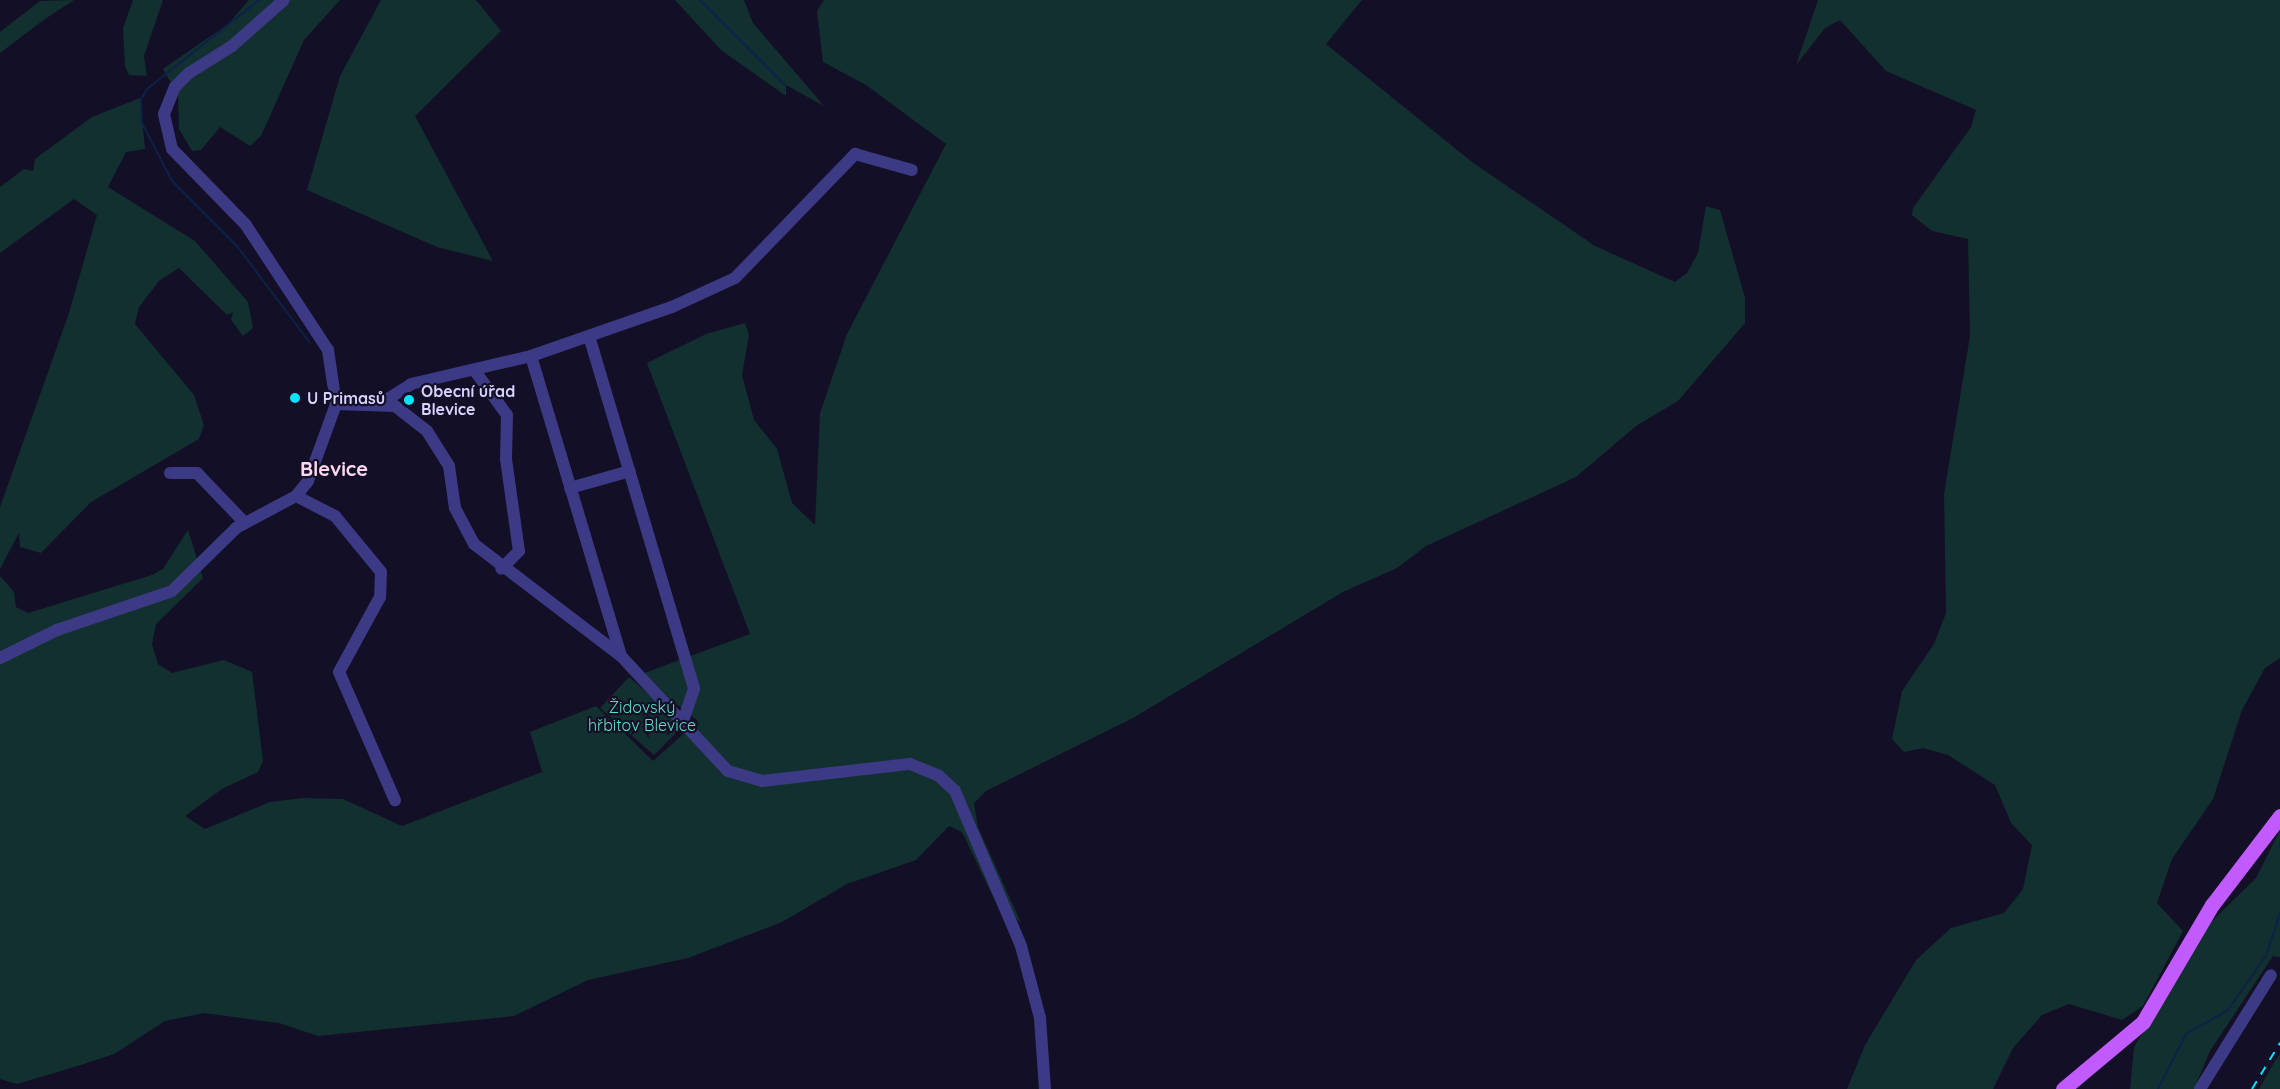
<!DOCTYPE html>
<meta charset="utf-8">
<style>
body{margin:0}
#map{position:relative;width:2280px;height:1089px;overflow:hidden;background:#130f26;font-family:Quicksand,sans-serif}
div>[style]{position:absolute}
.green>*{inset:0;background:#12302f}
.stream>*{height:2px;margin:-1px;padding:0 1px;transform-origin:1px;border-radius:1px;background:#0c2248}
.minor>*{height:12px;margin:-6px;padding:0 6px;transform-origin:6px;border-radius:6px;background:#3d3a85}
.major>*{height:15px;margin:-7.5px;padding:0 7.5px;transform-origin:7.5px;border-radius:7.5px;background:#c25bff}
.rail>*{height:2px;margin-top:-1px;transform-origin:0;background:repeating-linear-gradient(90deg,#00e5ff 0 9px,transparent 0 17px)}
.dots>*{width:16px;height:16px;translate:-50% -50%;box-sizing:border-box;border:3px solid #130f26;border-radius:50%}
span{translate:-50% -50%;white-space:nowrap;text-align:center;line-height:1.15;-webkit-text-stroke:4.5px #130f26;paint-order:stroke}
.poi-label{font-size:16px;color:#d9d4ff;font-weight:700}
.left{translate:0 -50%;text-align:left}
.park-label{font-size:16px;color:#5fe0c0}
.quarter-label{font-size:20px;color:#ffd6f0;font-weight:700}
</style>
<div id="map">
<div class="green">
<div style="clip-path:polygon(74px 0,45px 19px,0 53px,0 32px,40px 1px)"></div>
<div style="clip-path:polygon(133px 0,163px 0,144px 56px,147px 76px,129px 75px,125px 66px,123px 28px)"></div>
<div style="clip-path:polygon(249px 0,340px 0,304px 40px,261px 136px,250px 146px,220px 127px,201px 150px,192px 151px,179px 129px,178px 95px,163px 69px,228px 24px)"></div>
<div style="clip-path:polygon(381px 0,476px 0,501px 31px,415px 116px,493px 261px,437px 247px,307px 190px,340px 76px)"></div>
<div style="clip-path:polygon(675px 0,744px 0,753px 23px,824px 106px,786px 85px,786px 96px,721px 50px)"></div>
<div style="clip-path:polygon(824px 0,1362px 0,1326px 44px,1472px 162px,1595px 246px,1675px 282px,1687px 273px,1698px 253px,1706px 206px,1720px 210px,1745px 298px,1745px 323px,1678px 401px,1636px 426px,1576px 477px,1426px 546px,1397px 568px,1343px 592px,1133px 718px,986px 791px,974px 803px,978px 827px,1021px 923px,994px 899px,962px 832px,949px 826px,916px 860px,847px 884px,782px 922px,688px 958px,588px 980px,514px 1016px,318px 1036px,279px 1023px,204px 1013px,165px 1021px,114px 1054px,81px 1065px,17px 1084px,0 1079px,0 576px,14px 592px,16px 607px,28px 613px,152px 575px,163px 569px,188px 530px,203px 578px,156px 624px,152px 644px,158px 664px,172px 673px,224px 660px,252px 672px,263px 761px,258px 772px,222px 789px,185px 816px,205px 829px,270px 802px,303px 798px,343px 799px,402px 826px,542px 772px,530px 732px,596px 706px,653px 761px,698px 721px,639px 675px,750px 634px,647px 363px,706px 334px,745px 323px,749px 335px,742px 375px,754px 420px,777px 449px,792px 503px,815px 525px,820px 413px,847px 334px,946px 144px,866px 85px,823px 62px,817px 11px)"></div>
<div style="clip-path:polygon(1818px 0,2280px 0,2280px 658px,2265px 668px,2242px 710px,2213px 799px,2172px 859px,2157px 903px,2183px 931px,2143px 1006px,2122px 1020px,2069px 1004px,2042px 1015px,2013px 1048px,1993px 1089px,1847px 1089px,1865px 1045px,1916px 960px,1951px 928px,2004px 913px,2023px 889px,2032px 845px,2011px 823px,1995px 785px,1948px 755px,1923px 748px,1904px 752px,1892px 739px,1902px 691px,1934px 644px,1946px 613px,1944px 494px,1970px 336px,1968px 239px,1932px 231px,1912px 215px,1913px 208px,1971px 127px,1976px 110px,1886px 71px,1840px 20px,1825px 28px,1796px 65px)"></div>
<div style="clip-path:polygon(140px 98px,145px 149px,126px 152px,108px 187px,195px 241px,248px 302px,253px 328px,243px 336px,231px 320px,233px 312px,227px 315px,179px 268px,159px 281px,139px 307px,135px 324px,194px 395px,204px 425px,199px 439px,91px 502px,41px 553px,20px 547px,19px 533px,0 569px,0 507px,69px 313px,97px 215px,74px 199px,0 253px,0 187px,24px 169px,33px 171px,35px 159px,92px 117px)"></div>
<div style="clip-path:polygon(629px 677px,684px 725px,654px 755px,600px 708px)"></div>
<div style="clip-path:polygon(2280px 830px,2280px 957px,2273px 956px,2210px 1051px,2194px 1089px,2130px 1089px,2134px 1047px,2210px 923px,2256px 878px)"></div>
<div style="clip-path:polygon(2280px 1054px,2280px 1089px,2259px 1089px,2276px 1059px)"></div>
</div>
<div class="stream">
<div style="left:259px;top:0;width:143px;rotate:141.5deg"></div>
<div style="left:147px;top:89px;width:12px;rotate:121deg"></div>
<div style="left:141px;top:99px;width:24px;rotate:88deg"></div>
<div style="left:142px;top:123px;width:65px;rotate:62.7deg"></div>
<div style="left:172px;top:181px;width:92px;rotate:45deg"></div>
<div style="left:237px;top:246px;width:121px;rotate:53deg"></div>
<div style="left:700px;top:0;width:120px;rotate:45deg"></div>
<div style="left:2280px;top:843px;width:6px;rotate:90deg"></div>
<div style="left:2158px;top:1089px;width:62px;rotate:-63deg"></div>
<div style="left:2186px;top:1034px;width:48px;rotate:-29.7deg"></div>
<div style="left:2228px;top:1010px;width:66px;rotate:-54.9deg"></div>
<div style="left:2266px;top:956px;width:45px;rotate:-72deg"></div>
</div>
<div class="minor">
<div style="left:589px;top:336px;width:368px;rotate:73.4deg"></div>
<div style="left:694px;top:689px;width:34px;rotate:109deg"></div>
<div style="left:531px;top:356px;width:313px;rotate:73.3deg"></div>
<div style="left:475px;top:371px;width:54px;rotate:54deg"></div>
<div style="left:507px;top:415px;width:44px;rotate:91.3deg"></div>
<div style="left:506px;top:459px;width:93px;rotate:82deg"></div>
<div style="left:519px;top:551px;width:25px;rotate:135deg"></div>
<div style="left:336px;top:404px;width:59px;rotate:1.9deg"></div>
<div style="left:395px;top:406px;width:41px;rotate:38deg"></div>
<div style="left:427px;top:431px;width:41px;rotate:57.8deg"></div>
<div style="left:449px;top:466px;width:42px;rotate:81.9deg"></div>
<div style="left:455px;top:508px;width:41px;rotate:62.2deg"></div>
<div style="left:474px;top:544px;width:185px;rotate:37.3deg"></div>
<div style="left:621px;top:656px;width:157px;rotate:47.1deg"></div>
<div style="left:728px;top:771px;width:35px;rotate:16deg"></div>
<div style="left:762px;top:781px;width:149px;rotate:-6.6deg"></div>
<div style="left:910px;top:764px;width:31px;rotate:22deg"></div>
<div style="left:939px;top:776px;width:22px;rotate:43deg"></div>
<div style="left:955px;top:791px;width:168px;rotate:66.9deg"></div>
<div style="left:1021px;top:946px;width:74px;rotate:75.2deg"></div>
<div style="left:1040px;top:1018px;width:71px;rotate:86deg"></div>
<div style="left:378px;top:405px;width:39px;rotate:-32deg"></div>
<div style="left:411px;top:384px;width:123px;rotate:-13.1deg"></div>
<div style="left:531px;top:356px;width:149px;rotate:-19.2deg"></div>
<div style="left:672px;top:307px;width:69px;rotate:-24.7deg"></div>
<div style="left:735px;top:278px;width:173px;rotate:-45.9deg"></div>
<div style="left:855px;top:154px;width:59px;rotate:15.7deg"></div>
<div style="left:170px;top:473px;width:27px"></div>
<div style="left:197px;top:473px;width:69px;rotate:46.2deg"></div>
<div style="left:570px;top:488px;width:62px;rotate:-15.8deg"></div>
<div style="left:296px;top:496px;width:44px;rotate:27.1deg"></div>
<div style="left:335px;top:516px;width:72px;rotate:50.6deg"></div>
<div style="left:381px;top:572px;width:25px;rotate:92deg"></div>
<div style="left:380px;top:597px;width:85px;rotate:118.7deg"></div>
<div style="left:339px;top:672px;width:140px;rotate:66.4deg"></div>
<div style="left:0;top:658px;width:64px;rotate:-26.2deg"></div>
<div style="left:57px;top:630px;width:121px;rotate:-18.7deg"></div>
<div style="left:172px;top:591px;width:90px;rotate:-44.5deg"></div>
<div style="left:236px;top:528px;width:68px;rotate:-28.1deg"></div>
<div style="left:296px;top:496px;width:19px;rotate:-51deg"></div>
<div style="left:308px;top:481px;width:82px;rotate:-70deg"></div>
<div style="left:336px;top:404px;width:55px;rotate:-98.4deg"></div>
<div style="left:328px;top:350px;width:149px;rotate:-123.3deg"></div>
<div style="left:246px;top:225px;width:106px;rotate:-134.2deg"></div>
<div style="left:172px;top:149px;width:36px;rotate:-103deg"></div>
<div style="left:164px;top:114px;width:29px;rotate:-68deg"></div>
<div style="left:175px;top:87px;width:20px;rotate:-45deg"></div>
<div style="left:189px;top:73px;width:51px;rotate:-32.1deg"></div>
<div style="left:232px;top:46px;width:69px;rotate:-41.5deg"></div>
<div style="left:2200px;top:1089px;width:134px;rotate:-58.1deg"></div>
</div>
<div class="major">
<div style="left:2063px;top:1089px;width:104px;rotate:-39.9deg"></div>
<div style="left:2143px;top:1022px;width:136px;rotate:-59.5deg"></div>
<div style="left:2212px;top:905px;width:112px;rotate:-52.6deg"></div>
</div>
<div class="rail">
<div style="left:2252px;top:1089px;width:54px;rotate:-58.7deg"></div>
</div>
<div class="dots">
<div style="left:295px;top:398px;background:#00e5ff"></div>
<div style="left:409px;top:400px;background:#00e5ff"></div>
</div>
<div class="poi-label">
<span class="left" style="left:421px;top:400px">Obecní úřad<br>Blevice</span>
<span class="left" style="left:307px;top:398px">U Primasů</span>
</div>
<div class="park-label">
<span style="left:642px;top:716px">Židovský<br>hřbitov Blevice</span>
</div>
<div class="quarter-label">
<span style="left:334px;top:468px">Blevice</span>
</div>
</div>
